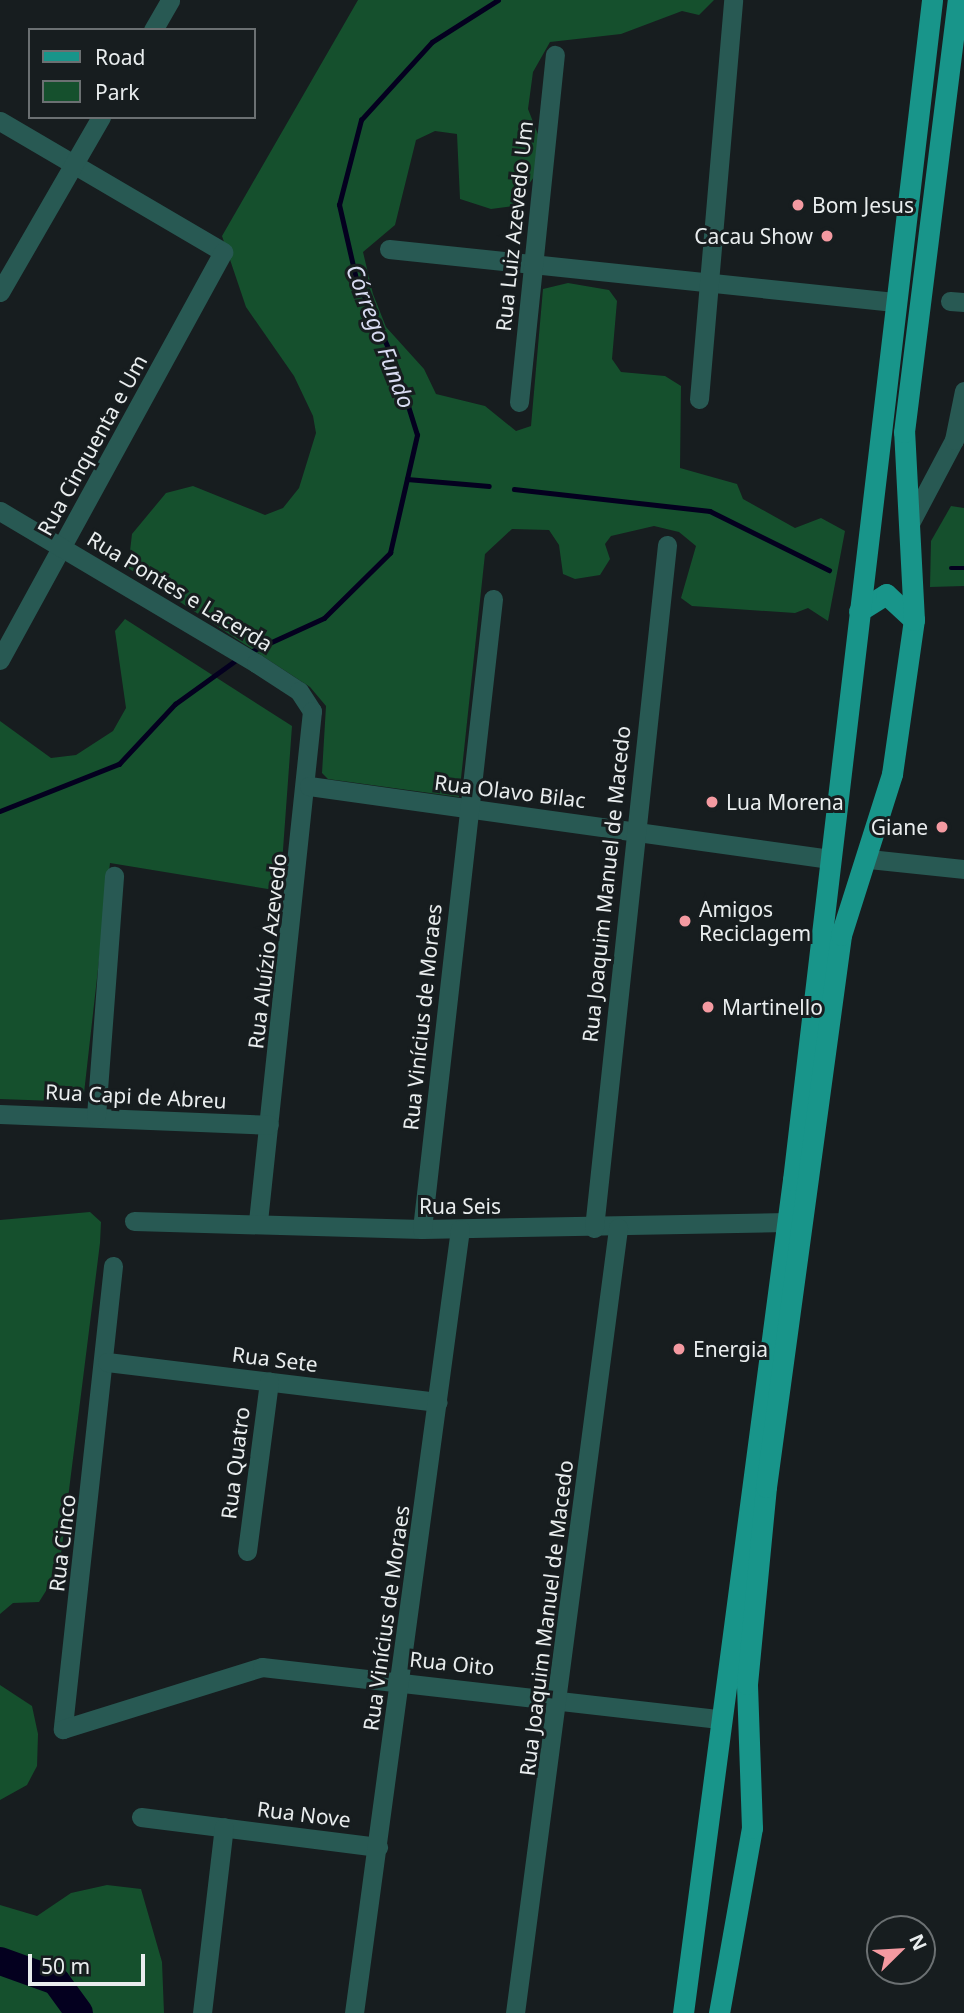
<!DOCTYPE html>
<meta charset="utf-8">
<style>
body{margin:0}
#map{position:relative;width:964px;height:2013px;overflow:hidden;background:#171d1f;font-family:"Noto Sans",sans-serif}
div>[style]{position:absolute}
.green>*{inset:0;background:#15502d}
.stream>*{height:4.5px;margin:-2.25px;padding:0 2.25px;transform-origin:2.25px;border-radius:2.25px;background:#04001f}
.river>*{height:28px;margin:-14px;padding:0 14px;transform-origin:14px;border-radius:14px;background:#04001f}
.street>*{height:19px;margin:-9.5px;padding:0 9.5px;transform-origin:9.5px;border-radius:9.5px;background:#285953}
.primary>*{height:21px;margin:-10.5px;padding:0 10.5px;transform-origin:10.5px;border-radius:10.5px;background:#18958a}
.dots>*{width:19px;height:19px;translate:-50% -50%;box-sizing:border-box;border:4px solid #171d1f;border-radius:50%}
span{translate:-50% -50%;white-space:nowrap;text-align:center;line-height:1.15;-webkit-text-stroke:6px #171d1f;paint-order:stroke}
.poi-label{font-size:21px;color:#e9edee}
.left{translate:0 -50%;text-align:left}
.right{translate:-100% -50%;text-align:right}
.street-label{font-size:21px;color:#e9edee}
.water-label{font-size:23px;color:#d8dbf1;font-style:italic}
.legend{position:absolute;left:28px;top:28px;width:228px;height:91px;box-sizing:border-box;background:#171d1f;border:2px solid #6b7072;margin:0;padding:9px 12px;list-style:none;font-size:21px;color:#e9edee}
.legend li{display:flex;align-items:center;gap:14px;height:35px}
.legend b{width:35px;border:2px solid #6b7072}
.north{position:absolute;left:866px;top:1915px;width:70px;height:70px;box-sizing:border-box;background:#171d1f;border:2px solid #6b7072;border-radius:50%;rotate:66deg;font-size:19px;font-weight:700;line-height:28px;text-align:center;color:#e9edee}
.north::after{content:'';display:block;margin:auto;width:24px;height:32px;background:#f49aa1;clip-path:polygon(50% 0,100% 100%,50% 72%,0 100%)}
.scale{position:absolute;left:28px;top:1954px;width:117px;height:32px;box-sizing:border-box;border:4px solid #e9edee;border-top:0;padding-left:9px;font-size:21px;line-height:24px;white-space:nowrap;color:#e9edee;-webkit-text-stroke:5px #171d1f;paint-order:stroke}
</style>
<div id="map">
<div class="green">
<div style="clip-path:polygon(358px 0,714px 0,699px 15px,682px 11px,621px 34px,550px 42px,533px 72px,528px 109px,539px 137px,539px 170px,513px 206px,491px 209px,460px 199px,457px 134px,435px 131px,416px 140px,395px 225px,363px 252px,373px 294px,386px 327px,424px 369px,436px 394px,485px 406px,516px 431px,531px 426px,543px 289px,568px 283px,609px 290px,617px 301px,612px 359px,621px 372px,665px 376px,681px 386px,680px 468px,737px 484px,743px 499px,795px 528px,821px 518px,845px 531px,828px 621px,808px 608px,795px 613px,692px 606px,681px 598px,696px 546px,679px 532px,654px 526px,611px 536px,605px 544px,610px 559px,600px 575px,575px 579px,563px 574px,559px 545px,549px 530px,512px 529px,485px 554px,459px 797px,328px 779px,322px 773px,326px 706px,310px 687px,128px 568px,132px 534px,166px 493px,193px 486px,265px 515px,283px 508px,299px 488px,316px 433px,313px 416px,294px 376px,246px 307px,222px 236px)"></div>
<div style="clip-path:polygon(951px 506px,964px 508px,964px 586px,930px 587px,931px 541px)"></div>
<div style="clip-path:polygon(125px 619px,292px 726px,280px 891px,110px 863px,83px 1102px,0 1099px,0 721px,51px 758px,76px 755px,113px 731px,126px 708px,115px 631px)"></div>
<div style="clip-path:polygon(90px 1212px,101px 1222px,100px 1243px,59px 1570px,39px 1602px,13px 1603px,0 1614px,0 1220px)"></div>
<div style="clip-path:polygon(0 1685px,32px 1706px,38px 1734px,37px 1766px,27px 1785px,0 1800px)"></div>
<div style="clip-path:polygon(107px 1885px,141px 1889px,162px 1962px,164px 2013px,0 2013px,0 1905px,37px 1916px,71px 1893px)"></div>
</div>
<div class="stream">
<div style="left:407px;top:479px;width:82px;rotate:4.9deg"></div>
<div style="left:514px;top:489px;width:197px;rotate:6.4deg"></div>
<div style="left:710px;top:511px;width:133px;rotate:26.4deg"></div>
<div style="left:951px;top:568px;width:13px"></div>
<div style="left:250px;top:652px;width:81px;rotate:-24.7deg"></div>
<div style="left:324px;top:618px;width:93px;rotate:-44.6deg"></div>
<div style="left:390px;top:553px;width:121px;rotate:-77.1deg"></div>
<div style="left:417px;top:435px;width:77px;rotate:-107.3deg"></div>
<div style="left:394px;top:361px;width:90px;rotate:-114.9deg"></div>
<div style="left:356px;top:279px;width:76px;rotate:-102.9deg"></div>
<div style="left:339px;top:205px;width:88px;rotate:-75.5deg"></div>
<div style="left:361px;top:120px;width:105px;rotate:-47.7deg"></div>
<div style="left:432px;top:42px;width:78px;rotate:-32.5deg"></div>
<div style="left:0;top:811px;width:128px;rotate:-21.6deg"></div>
<div style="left:119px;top:764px;width:82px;rotate:-47deg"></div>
<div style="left:175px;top:704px;width:79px;rotate:-35.7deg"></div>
</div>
<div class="river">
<div style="left:0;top:1961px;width:59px;rotate:19.7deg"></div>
<div style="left:56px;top:1981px;width:39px;rotate:54deg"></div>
</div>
<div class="street">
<div style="left:153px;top:30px;width:34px;rotate:-60deg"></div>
<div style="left:0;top:121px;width:259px;rotate:30.4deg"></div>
<div style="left:223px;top:252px;width:465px;rotate:118.7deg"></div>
<div style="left:389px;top:249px;width:508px;rotate:5.99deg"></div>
<div style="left:0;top:292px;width:202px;rotate:-60deg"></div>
<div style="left:950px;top:301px;width:14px;rotate:4deg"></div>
<div style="left:699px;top:399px;width:400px;rotate:-85.1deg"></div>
<div style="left:519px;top:402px;width:349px;rotate:-84.1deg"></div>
<div style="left:0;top:511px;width:298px;rotate:30.7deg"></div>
<div style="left:256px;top:663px;width:51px;rotate:33.1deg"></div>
<div style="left:299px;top:691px;width:24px;rotate:57deg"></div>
<div style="left:312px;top:711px;width:513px;rotate:96.04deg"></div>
<div style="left:909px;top:525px;width:96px;rotate:-62.1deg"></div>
<div style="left:954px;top:440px;width:50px;rotate:-78.5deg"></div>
<div style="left:309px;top:786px;width:526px;rotate:7.98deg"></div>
<div style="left:869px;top:859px;width:96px;rotate:6deg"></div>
<div style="left:0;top:1114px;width:269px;rotate:2.3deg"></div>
<div style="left:96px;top:1116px;width:241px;rotate:-85.7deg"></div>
<div style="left:134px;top:1221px;width:288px;rotate:1.6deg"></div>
<div style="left:422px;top:1229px;width:365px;rotate:-1.1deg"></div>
<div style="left:594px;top:1228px;width:687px;rotate:-83.9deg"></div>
<div style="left:422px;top:1229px;width:634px;rotate:-83.57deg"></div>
<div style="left:113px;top:1266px;width:466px;rotate:96.2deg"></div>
<div style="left:63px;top:1729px;width:208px;rotate:-17.3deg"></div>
<div style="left:262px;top:1667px;width:458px;rotate:6.5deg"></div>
<div style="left:107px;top:1362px;width:333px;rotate:6.9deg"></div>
<div style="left:247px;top:1551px;width:171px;rotate:-82.6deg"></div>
<div style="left:141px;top:1817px;width:239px;rotate:7.2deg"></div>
<div style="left:202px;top:2013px;width:187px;rotate:-83.3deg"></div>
<div style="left:354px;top:2013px;width:791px;rotate:-82.3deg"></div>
<div style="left:515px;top:2013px;width:792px;rotate:-82.52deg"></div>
</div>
<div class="primary">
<div style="left:859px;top:611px;width:32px;rotate:-32deg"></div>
<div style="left:886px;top:594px;width:38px;rotate:43deg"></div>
<div style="left:683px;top:2013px;width:840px;rotate:-82.48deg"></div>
<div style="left:793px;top:1180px;width:1188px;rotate:-83.28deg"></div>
<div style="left:719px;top:2013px;width:188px;rotate:-79.9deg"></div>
<div style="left:752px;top:1828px;width:144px;rotate:-92deg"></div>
<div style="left:747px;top:1684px;width:198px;rotate:-84.5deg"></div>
<div style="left:766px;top:1487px;width:557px;rotate:-82.26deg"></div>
<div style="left:841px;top:935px;width:169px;rotate:-72.4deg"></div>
<div style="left:892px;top:774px;width:156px;rotate:-81.9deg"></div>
<div style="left:914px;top:620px;width:188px;rotate:-93deg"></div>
<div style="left:904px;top:432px;width:435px;rotate:-82.9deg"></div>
</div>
<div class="dots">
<div style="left:798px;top:205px;background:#f49aa1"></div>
<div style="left:827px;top:236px;background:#f49aa1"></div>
<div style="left:712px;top:802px;background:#f49aa1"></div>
<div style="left:942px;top:827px;background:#f49aa1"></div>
<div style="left:685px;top:921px;background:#f49aa1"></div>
<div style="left:708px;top:1007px;background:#f49aa1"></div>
<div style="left:679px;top:1349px;background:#f49aa1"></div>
</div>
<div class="poi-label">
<span class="left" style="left:812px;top:205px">Bom Jesus</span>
<span class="right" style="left:813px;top:236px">Cacau Show</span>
<span class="left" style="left:726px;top:802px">Lua Morena</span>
<span class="right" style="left:928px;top:827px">Giane</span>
<span class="left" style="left:699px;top:921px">Amigos<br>Reciclagem</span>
<span class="left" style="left:722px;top:1007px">Martinello</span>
<span class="left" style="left:693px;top:1349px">Energia</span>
</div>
<div class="street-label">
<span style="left:514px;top:226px;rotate:-84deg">Rua Luiz Azevedo Um</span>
<span style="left:92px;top:445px;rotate:-61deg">Rua Cinquenta e Um</span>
<span style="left:180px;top:591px;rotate:31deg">Rua Pontes e Lacerda</span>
<span style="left:510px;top:791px;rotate:7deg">Rua Olavo Bilac</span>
<span style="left:606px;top:884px;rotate:-84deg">Rua Joaquim Manuel de Macedo</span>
<span style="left:267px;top:951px;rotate:-83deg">Rua Aluízio Azevedo</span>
<span style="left:422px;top:1017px;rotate:-84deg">Rua Vinícius de Moraes</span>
<span style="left:136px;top:1096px;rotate:3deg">Rua Capi de Abreu</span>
<span style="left:460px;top:1206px">Rua Seis</span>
<span style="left:275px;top:1359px;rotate:7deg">Rua Sete</span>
<span style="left:235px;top:1463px;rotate:-83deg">Rua Quatro</span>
<span style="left:62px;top:1543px;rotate:-83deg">Rua Cinco</span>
<span style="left:386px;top:1618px;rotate:-82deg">Rua Vinícius de Moraes</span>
<span style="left:546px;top:1618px;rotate:-83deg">Rua Joaquim Manuel de Macedo</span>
<span style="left:452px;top:1663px;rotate:6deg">Rua Oito</span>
<span style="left:304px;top:1814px;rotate:7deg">Rua Nove</span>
</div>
<div class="water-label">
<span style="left:381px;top:336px;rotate:69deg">Córrego Fundo</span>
</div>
<ul class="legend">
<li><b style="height:9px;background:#18958a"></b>Road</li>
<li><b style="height:19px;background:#15502d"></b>Park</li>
</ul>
<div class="north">N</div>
<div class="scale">50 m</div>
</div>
